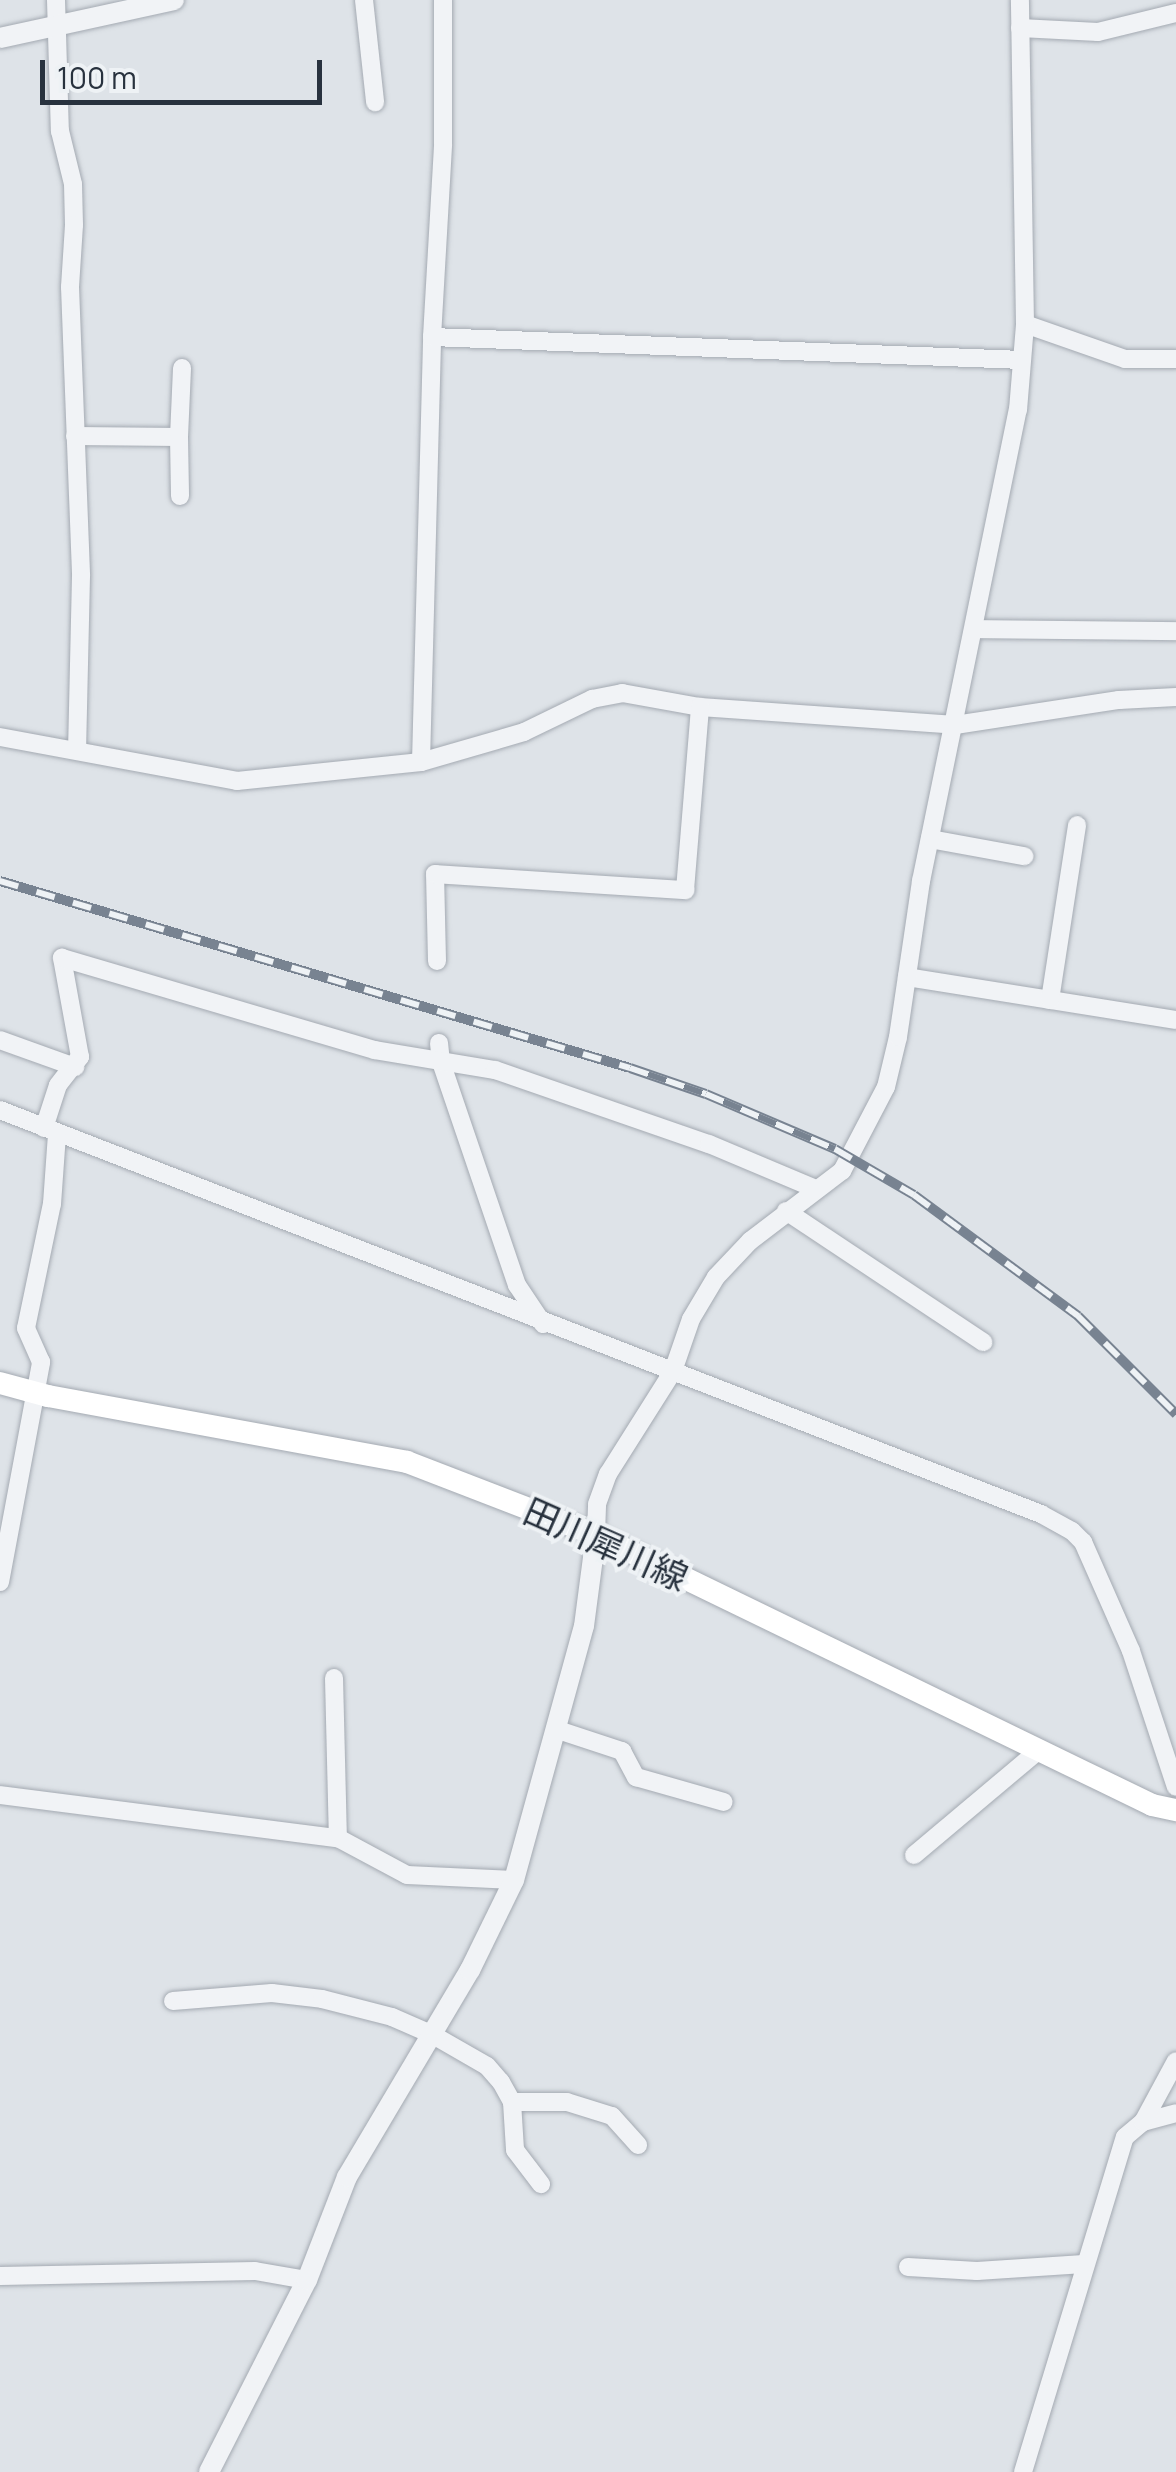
<!DOCTYPE html>
<meta charset="utf-8">
<style>
body{margin:0}
#map{position:relative;width:1176px;height:2472px;overflow:hidden;background:#dee3e8;font-family:Manrope,"Noto Sans JP",sans-serif}
div>[style]{position:absolute}
.roads{filter:drop-shadow(0 0 2px #a4aab2) drop-shadow(0 0 2px #a4aab2)}
.minor>*{height:18px;margin:-9px;padding:0 9px;transform-origin:9px;border-radius:9px;background:#f1f3f6}
.tertiary>*{height:20px;margin:-10px;padding:0 10px;transform-origin:10px;border-radius:10px;background:#f1f3f6}
.secondary>*{height:22px;margin:-11px;padding:0 11px;transform-origin:11px;border-radius:11px;background:#fff}
.rail>*{height:10px;margin-top:-5px;transform-origin:0;background:repeating-linear-gradient(90deg,#eef2f5 0 19px,#788391 0 38px);box-sizing:border-box;border-block:2px solid #788391}
span{translate:-50% -50%;white-space:nowrap;text-align:center;line-height:1.15;-webkit-text-stroke:8px #eef2f5;paint-order:stroke}
.street-label{font-size:35px;color:#28323e}
.scale{position:absolute;left:40px;top:60px;width:282px;height:45px;box-sizing:border-box;border:5px solid #28323e;border-top:0;padding-left:12px;font-size:30px;line-height:35px;white-space:nowrap;color:#28323e;-webkit-text-stroke:8px #eef2f5;paint-order:stroke}
</style>
<div id="map">
<div class="roads">
<div class="minor">
<div style="left:56px;top:0;width:131px;rotate:88.3deg"></div>
<div style="left:60px;top:131px;width:55px;rotate:76.2deg"></div>
<div style="left:73px;top:184px;width:41px;rotate:88.6deg"></div>
<div style="left:74px;top:225px;width:62px;rotate:93.7deg"></div>
<div style="left:70px;top:287px;width:289px;rotate:87.8deg"></div>
<div style="left:81px;top:576px;width:174px;rotate:91.3deg"></div>
<div style="left:364px;top:0;width:103px;rotate:83.8deg"></div>
<div style="left:1020px;top:28px;width:78px;rotate:2.9deg"></div>
<div style="left:1098px;top:32px;width:80px;rotate:-13.7deg"></div>
<div style="left:1025px;top:324px;width:106px;rotate:19.3deg"></div>
<div style="left:1125px;top:359px;width:51px"></div>
<div style="left:432px;top:337px;width:193px;rotate:-86.7deg"></div>
<div style="left:443px;top:144px;width:144px;rotate:-90deg"></div>
<div style="left:75px;top:436px;width:104px;rotate:0.6deg"></div>
<div style="left:179px;top:437px;width:69px;rotate:-87.5deg"></div>
<div style="left:179px;top:437px;width:59px;rotate:89deg"></div>
<div style="left:974px;top:629px;width:202px;rotate:0.6deg"></div>
<div style="left:0;top:737px;width:241px;rotate:10.5deg"></div>
<div style="left:237px;top:781px;width:185px;rotate:-5.9deg"></div>
<div style="left:421px;top:762px;width:107px;rotate:-16.2deg"></div>
<div style="left:524px;top:732px;width:76px;rotate:-25.9deg"></div>
<div style="left:592px;top:699px;width:31px;rotate:-11deg"></div>
<div style="left:622px;top:693px;width:79px;rotate:10.2deg"></div>
<div style="left:700px;top:707px;width:256px;rotate:4deg"></div>
<div style="left:955px;top:725px;width:166px;rotate:-8.7deg"></div>
<div style="left:1119px;top:700px;width:57px;rotate:-3deg"></div>
<div style="left:421px;top:762px;width:425px;rotate:-88.5deg"></div>
<div style="left:432px;top:337px;width:590px;rotate:2.23deg"></div>
<div style="left:930px;top:839px;width:96px;rotate:10.3deg"></div>
<div style="left:437px;top:961px;width:87px;rotate:-91.3deg"></div>
<div style="left:435px;top:874px;width:251px;rotate:3.7deg"></div>
<div style="left:685px;top:890px;width:184px;rotate:-85.3deg"></div>
<div style="left:907px;top:977px;width:272px;rotate:9.1deg"></div>
<div style="left:1050px;top:1000px;width:177px;rotate:-81.2deg"></div>
<div style="left:0;top:1040px;width:80px;rotate:19.8deg"></div>
<div style="left:439px;top:1043px;width:19px;rotate:84deg"></div>
<div style="left:441px;top:1062px;width:236px;rotate:71.2deg"></div>
<div style="left:517px;top:1285px;width:47px;rotate:56.3deg"></div>
<div style="left:0;top:1110px;width:1117px;rotate:21.21deg"></div>
<div style="left:1041px;top:1514px;width:35px;rotate:29deg"></div>
<div style="left:1072px;top:1531px;width:16px;rotate:45deg"></div>
<div style="left:1083px;top:1542px;width:119px;rotate:66.2deg"></div>
<div style="left:1131px;top:1651px;width:143px;rotate:71.7deg"></div>
<div style="left:44px;top:1128px;width:45px;rotate:-72deg"></div>
<div style="left:58px;top:1085px;width:36px;rotate:-52deg"></div>
<div style="left:80px;top:1057px;width:101px;rotate:-100.3deg"></div>
<div style="left:62px;top:958px;width:326px;rotate:16.4deg"></div>
<div style="left:375px;top:1050px;width:122px;rotate:9.5deg"></div>
<div style="left:495px;top:1070px;width:226px;rotate:19.1deg"></div>
<div style="left:709px;top:1144px;width:116px;rotate:22.8deg"></div>
<div style="left:786px;top:1211px;width:237px;rotate:33.6deg"></div>
<div style="left:596px;top:1535px;width:31px;rotate:-88deg"></div>
<div style="left:597px;top:1504px;width:32px;rotate:-70deg"></div>
<div style="left:608px;top:1474px;width:122px;rotate:-57.7deg"></div>
<div style="left:673px;top:1371px;width:55px;rotate:-70.9deg"></div>
<div style="left:691px;top:1319px;width:49px;rotate:-59.2deg"></div>
<div style="left:716px;top:1277px;width:50px;rotate:-46.6deg"></div>
<div style="left:750px;top:1241px;width:116px;rotate:-37.3deg"></div>
<div style="left:842px;top:1171px;width:95px;rotate:-62.4deg"></div>
<div style="left:886px;top:1087px;width:51px;rotate:-76.5deg"></div>
<div style="left:898px;top:1037px;width:158px;rotate:-81.6deg"></div>
<div style="left:921px;top:881px;width:481px;rotate:-78.4deg"></div>
<div style="left:1018px;top:410px;width:86px;rotate:-85.3deg"></div>
<div style="left:1025px;top:324px;width:324px;rotate:-90.9deg"></div>
<div style="left:0;top:1582px;width:224px;rotate:-79.4deg"></div>
<div style="left:41px;top:1362px;width:37px;rotate:-114deg"></div>
<div style="left:26px;top:1328px;width:127px;rotate:-78.2deg"></div>
<div style="left:52px;top:1204px;width:70px;rotate:-85.9deg"></div>
<div style="left:334px;top:1678px;width:160px;rotate:88.6deg"></div>
<div style="left:555px;top:1729px;width:71px;rotate:18.2deg"></div>
<div style="left:622px;top:1751px;width:30px;rotate:62deg"></div>
<div style="left:636px;top:1777px;width:91px;rotate:15.9deg"></div>
<div style="left:0;top:1795px;width:341px;rotate:7.3deg"></div>
<div style="left:338px;top:1838px;width:78px;rotate:28.2deg"></div>
<div style="left:407px;top:1875px;width:107px;rotate:2.7deg"></div>
<div style="left:914px;top:1855px;width:163px;rotate:-40deg"></div>
<div style="left:173px;top:2001px;width:99px;rotate:-4.6deg"></div>
<div style="left:272px;top:1993px;width:50px;rotate:6.8deg"></div>
<div style="left:322px;top:1999px;width:72px;rotate:14.4deg"></div>
<div style="left:392px;top:2017px;width:45px;rotate:23.7deg"></div>
<div style="left:433px;top:2035px;width:62px;rotate:29.9deg"></div>
<div style="left:487px;top:2066px;width:21px;rotate:49deg"></div>
<div style="left:501px;top:2082px;width:23px;rotate:61deg"></div>
<div style="left:512px;top:2102px;width:48px;rotate:86.4deg"></div>
<div style="left:515px;top:2150px;width:43px;rotate:52.6deg"></div>
<div style="left:512px;top:2102px;width:55px"></div>
<div style="left:567px;top:2102px;width:47px;rotate:17.3deg"></div>
<div style="left:612px;top:2116px;width:39px;rotate:48deg"></div>
<div style="left:1143px;top:2122px;width:34px;rotate:-15deg"></div>
<div style="left:908px;top:2267px;width:69px;rotate:3.3deg"></div>
<div style="left:977px;top:2271px;width:107px;rotate:-3.7deg"></div>
<div style="left:0;top:2276px;width:255px;rotate:-1.1deg"></div>
<div style="left:255px;top:2271px;width:53px;rotate:9.8deg"></div>
<div style="left:1023px;top:2472px;width:350px;rotate:-73.1deg"></div>
<div style="left:1125px;top:2137px;width:23px;rotate:-40deg"></div>
<div style="left:1143px;top:2122px;width:69px;rotate:-61.6deg"></div>
</div>
<div class="tertiary">
<div style="left:0;top:38px;width:178px;rotate:-12.3deg"></div>
<div style="left:209px;top:2472px;width:216px;rotate:-63deg"></div>
<div style="left:307px;top:2280px;width:110px;rotate:-68.8deg"></div>
<div style="left:347px;top:2177px;width:241px;rotate:-59.3deg"></div>
<div style="left:470px;top:1970px;width:100px;rotate:-63.9deg"></div>
<div style="left:514px;top:1880px;width:263px;rotate:-74.6deg"></div>
<div style="left:584px;top:1626px;width:92px;rotate:-82.5deg"></div>
</div>
<div class="secondary">
<div style="left:0;top:1383px;width:50px;rotate:15.2deg"></div>
<div style="left:48px;top:1396px;width:365px;rotate:10.4deg"></div>
<div style="left:407px;top:1462px;width:203px;rotate:21.1deg"></div>
<div style="left:596px;top:1535px;width:618px;rotate:25.9deg"></div>
<div style="left:1152px;top:1805px;width:25px;rotate:12deg"></div>
</div>
</div>
<div class="rail">
<div style="left:0;top:881px;width:657px;rotate:16.53deg"></div>
<div style="left:630px;top:1068px;width:80px;rotate:18.9deg"></div>
<div style="left:706px;top:1094px;width:140px;rotate:23.1deg"></div>
<div style="left:835px;top:1149px;width:91px;rotate:30.2deg"></div>
<div style="left:914px;top:1195px;width:204px;rotate:36.4deg"></div>
<div style="left:1078px;top:1316px;width:139px;rotate:45deg"></div>
</div>
<div class="street-label">
<span style="left:606px;top:1544px;rotate:24deg">田川犀川線</span>
</div>
<div class="scale">100 m</div>
</div>
